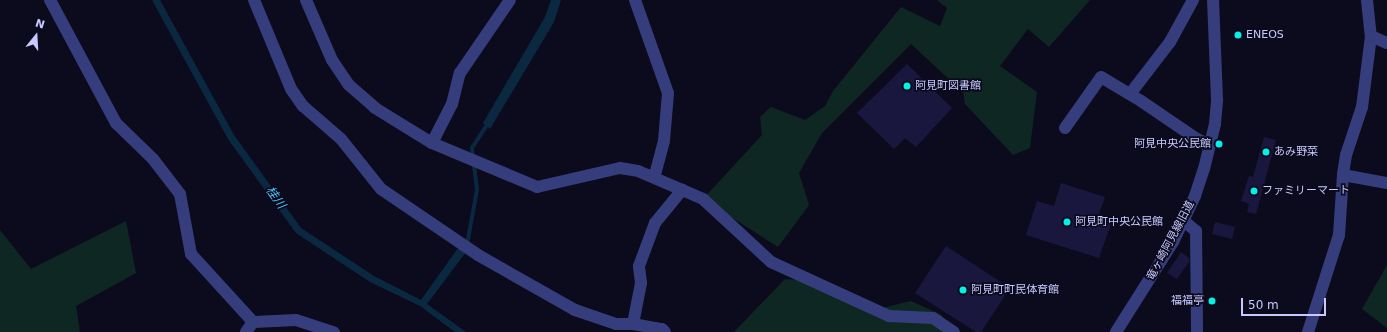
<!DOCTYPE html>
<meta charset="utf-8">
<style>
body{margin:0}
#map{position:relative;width:1387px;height:332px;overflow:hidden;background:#0c0b1d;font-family:"DejaVu Sans","Noto Sans JP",sans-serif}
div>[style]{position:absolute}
.green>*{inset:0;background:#0e2722}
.water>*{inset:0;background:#0b2841}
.stream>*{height:3.5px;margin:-1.75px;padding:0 1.75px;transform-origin:1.75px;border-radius:1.75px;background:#0b2841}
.building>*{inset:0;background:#19173e}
.minor>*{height:12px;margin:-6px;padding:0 6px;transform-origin:6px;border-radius:6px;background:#363d7c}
.dots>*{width:11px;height:11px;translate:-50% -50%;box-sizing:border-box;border:2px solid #0c0b1d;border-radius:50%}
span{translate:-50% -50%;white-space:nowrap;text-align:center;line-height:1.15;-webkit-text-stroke:3.5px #0c0b1d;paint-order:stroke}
.poi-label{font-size:11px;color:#c7c9ff}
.left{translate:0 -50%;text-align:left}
.right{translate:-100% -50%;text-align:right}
.street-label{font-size:11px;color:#c7c9ff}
.water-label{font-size:12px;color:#55c9ff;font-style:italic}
.north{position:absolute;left:16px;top:16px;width:40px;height:40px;-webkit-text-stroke:3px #0c0b1d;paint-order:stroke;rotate:18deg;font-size:11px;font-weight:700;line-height:16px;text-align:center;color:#c7c9ff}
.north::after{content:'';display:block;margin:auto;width:14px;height:18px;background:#c7c9ff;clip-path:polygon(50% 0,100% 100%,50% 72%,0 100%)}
.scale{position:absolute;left:1241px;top:298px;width:85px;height:18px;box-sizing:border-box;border:2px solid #c7c9ff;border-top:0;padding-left:5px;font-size:12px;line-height:14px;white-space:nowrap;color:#c7c9ff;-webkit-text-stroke:3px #0c0b1d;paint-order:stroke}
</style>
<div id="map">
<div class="green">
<div style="clip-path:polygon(937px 0,1090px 0,1049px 47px,1028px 29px,1000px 66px,1037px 92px,1030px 148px,1013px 155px,965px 104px,963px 92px,911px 44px,822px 133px,799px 173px,809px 205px,778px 247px,703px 199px,762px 135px,760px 117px,771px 107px,805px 120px,825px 106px,833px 91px,901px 7px,940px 26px,947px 8px)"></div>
<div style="clip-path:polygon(126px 221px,136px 273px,76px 306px,80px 332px,0 332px,0 230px,31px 269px)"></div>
<div style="clip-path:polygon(1387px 265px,1387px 328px,1362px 309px)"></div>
<div style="clip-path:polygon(785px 279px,824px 282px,878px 309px,911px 301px,942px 315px,948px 332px,734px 332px)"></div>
</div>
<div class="water">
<div style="clip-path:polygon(152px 0,160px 0,234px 135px,301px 228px,374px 276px,421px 300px,458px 248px,472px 244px,427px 304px,466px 332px,455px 332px,420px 306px,370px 282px,296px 233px,228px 139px)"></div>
<div style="clip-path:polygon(551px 0,561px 0,554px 22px,490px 129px,483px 123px,545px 17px)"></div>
</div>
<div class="stream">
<div style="left:473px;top:158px;width:10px;rotate:-96deg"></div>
<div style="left:472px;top:148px;width:30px;rotate:-57deg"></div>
<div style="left:467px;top:245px;width:56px;rotate:-79.7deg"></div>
<div style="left:477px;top:190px;width:26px;rotate:-97deg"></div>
</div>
<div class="building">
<div style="clip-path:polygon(907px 64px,952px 108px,916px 147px,905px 138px,894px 149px,857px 113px)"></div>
<div style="clip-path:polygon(1264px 137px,1276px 140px,1256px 214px,1247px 212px,1249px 204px,1241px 201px,1249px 176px,1253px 177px)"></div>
<div style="clip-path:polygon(1061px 183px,1105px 197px,1097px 219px,1111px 224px,1099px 258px,1026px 235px,1037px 201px,1054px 206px)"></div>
<div style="clip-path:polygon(1215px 222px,1235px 227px,1232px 239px,1212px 234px)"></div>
<div style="clip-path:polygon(946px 246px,1010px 288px,981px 332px,976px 332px,915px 293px)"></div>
<div style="clip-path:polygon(1181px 252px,1189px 258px,1189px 262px,1177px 279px,1167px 273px)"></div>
</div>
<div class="minor">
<div style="left:50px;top:0;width:140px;rotate:61.8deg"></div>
<div style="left:116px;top:123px;width:52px;rotate:44.2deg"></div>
<div style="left:153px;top:159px;width:44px;rotate:52.4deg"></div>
<div style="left:180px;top:194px;width:61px;rotate:79.6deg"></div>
<div style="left:191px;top:254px;width:92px;rotate:47.6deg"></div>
<div style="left:253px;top:322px;width:43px;rotate:-2.7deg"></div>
<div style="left:296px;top:320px;width:40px;rotate:18deg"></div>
<div style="left:254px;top:0;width:96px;rotate:67.4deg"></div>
<div style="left:291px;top:89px;width:21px;rotate:55deg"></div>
<div style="left:303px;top:106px;width:50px;rotate:41deg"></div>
<div style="left:341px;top:139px;width:64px;rotate:51.3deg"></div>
<div style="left:381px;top:189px;width:117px;rotate:34.2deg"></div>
<div style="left:478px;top:255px;width:112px;rotate:29.6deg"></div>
<div style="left:575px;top:310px;width:43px;rotate:18.9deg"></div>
<div style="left:616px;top:324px;width:17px"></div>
<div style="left:633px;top:324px;width:29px;rotate:10deg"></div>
<div style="left:662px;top:329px;width:4px;rotate:45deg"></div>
<div style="left:306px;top:0;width:65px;rotate:66.6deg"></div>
<div style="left:332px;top:60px;width:30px;rotate:56deg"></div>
<div style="left:349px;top:85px;width:35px;rotate:41deg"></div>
<div style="left:375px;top:108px;width:67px;rotate:31.6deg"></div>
<div style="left:432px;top:143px;width:114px;rotate:22.7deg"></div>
<div style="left:537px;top:187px;width:85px;rotate:-12.9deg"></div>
<div style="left:620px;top:168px;width:18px;rotate:9deg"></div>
<div style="left:638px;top:171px;width:71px;rotate:23.3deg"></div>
<div style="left:703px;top:199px;width:93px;rotate:42.8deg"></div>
<div style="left:771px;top:262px;width:130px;rotate:24.6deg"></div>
<div style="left:889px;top:316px;width:44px;rotate:2.6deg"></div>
<div style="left:933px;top:318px;width:25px;rotate:34deg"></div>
<div style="left:635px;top:0;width:99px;rotate:70.5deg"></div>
<div style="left:668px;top:93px;width:48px;rotate:94.8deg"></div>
<div style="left:664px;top:141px;width:38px;rotate:105deg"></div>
<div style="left:1367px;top:0;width:36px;rotate:84deg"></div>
<div style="left:1371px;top:36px;width:72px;rotate:97.2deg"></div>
<div style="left:1362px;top:107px;width:51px;rotate:108.4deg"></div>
<div style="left:1346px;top:155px;width:20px;rotate:99deg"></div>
<div style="left:1343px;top:175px;width:45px;rotate:10.3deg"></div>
<div style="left:1371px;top:36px;width:17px;rotate:24deg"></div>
<div style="left:1130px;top:94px;width:66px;rotate:-52.4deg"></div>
<div style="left:1170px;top:42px;width:48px;rotate:-61.3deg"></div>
<div style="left:1065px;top:128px;width:62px;rotate:-54.8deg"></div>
<div style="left:1101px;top:77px;width:47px;rotate:31deg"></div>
<div style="left:1141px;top:101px;width:68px;rotate:34.2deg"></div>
<div style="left:1197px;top:139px;width:14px;rotate:25deg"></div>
<div style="left:432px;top:143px;width:44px;rotate:-62.9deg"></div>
<div style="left:452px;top:104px;width:32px;rotate:-76deg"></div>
<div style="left:460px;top:73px;width:88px;rotate:-55.6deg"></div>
<div style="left:1184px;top:221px;width:16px;rotate:40deg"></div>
<div style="left:1196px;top:231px;width:101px;rotate:89.4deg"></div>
<div style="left:633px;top:324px;width:42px;rotate:-79deg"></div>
<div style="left:641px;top:283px;width:17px;rotate:-97deg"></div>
<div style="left:639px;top:266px;width:46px;rotate:-69.6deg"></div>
<div style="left:655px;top:223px;width:43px;rotate:-50.7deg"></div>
<div style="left:246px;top:332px;width:12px;rotate:-55deg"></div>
<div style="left:1116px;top:332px;width:107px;rotate:-57.7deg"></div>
<div style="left:1173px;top:242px;width:51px;rotate:-64.4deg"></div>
<div style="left:1195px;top:196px;width:28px;rotate:-72deg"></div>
<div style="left:1204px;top:169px;width:46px;rotate:-76.3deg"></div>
<div style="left:1215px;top:124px;width:25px;rotate:-85deg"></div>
<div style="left:1217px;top:99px;width:99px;rotate:-92.3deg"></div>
<div style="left:1308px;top:332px;width:102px;rotate:-72.3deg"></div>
<div style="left:1339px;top:235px;width:60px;rotate:-86.2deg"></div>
</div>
<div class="dots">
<div style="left:1238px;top:35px;background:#00f2e8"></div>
<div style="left:907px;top:86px;background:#00f2e8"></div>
<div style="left:1219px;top:144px;background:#00f2e8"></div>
<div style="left:1266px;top:152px;background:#00f2e8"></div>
<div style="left:1254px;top:191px;background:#00f2e8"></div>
<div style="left:1067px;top:222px;background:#00f2e8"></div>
<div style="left:963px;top:290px;background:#00f2e8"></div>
<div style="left:1212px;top:301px;background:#00f2e8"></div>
</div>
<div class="poi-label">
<span class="left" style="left:1246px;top:35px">ENEOS</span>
<span class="left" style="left:915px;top:86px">阿見町図書館</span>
<span class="right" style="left:1211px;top:144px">阿見中央公民館</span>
<span class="left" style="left:1274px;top:152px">あみ野菜</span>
<span class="left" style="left:1262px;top:191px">ファミリーマート</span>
<span class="left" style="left:1075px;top:222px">阿見町中央公民館</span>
<span class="left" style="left:971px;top:290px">阿見町町民体育館</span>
<span class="right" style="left:1204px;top:301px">福福亭</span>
</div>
<div class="street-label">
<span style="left:1171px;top:241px;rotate:-62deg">竜ヶ崎阿見線旧道</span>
</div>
<div class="water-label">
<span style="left:275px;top:198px;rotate:54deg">桂川</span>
</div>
<div class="north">N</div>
<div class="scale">50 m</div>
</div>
